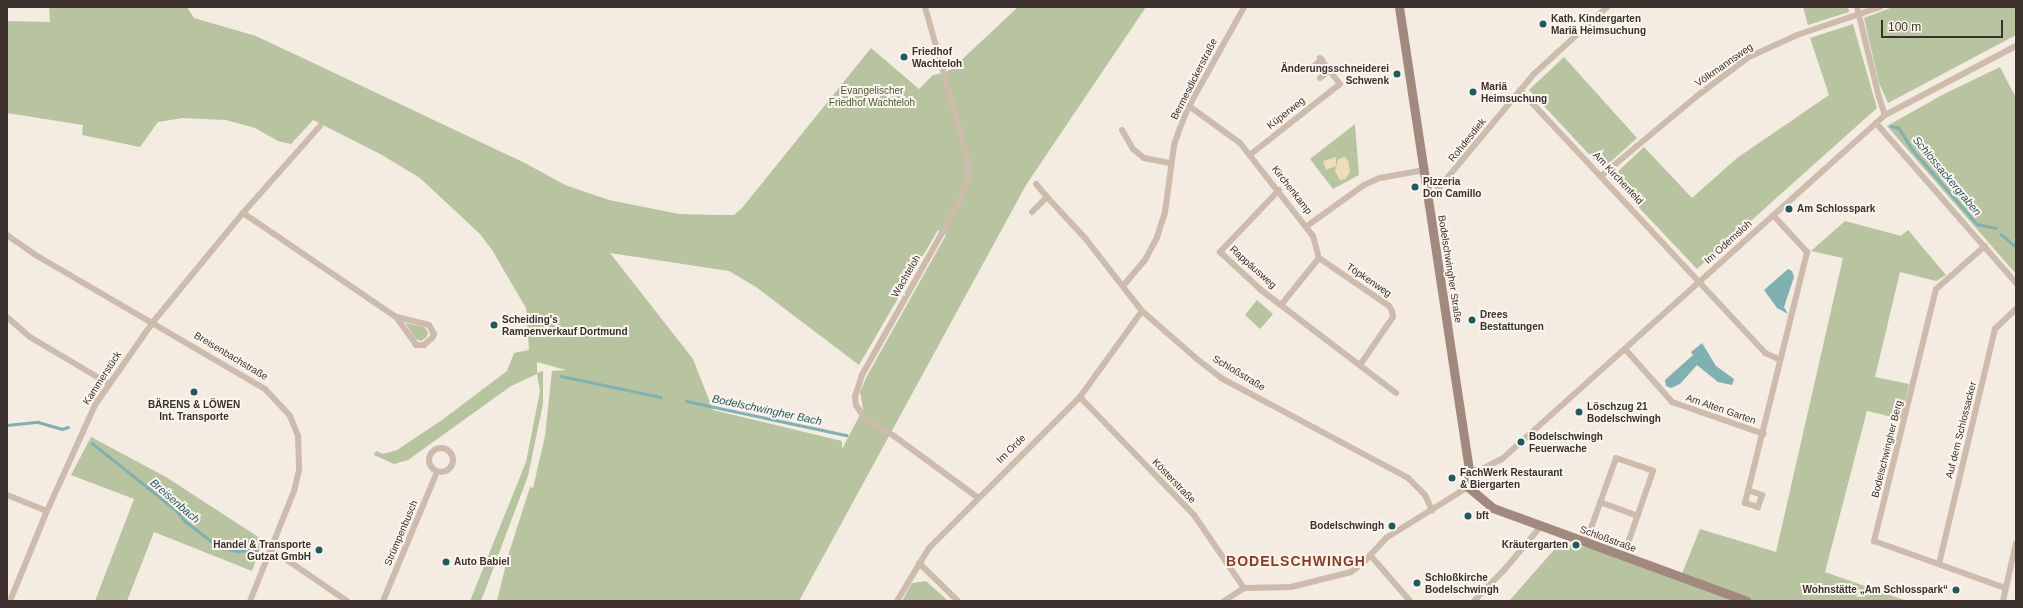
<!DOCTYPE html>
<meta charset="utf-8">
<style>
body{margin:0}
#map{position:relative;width:2023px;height:608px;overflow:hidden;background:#f4ebe1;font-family:Arial,sans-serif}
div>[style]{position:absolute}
.green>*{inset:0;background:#b8c4a0}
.sand>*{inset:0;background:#efdcb8}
.water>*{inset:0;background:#7fb0b2}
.stream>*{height:2.5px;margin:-1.25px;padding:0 1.25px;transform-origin:1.25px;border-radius:1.25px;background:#7fb0b2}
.street>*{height:6px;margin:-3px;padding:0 3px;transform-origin:3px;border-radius:3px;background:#cdbbac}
.street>.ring{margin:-3px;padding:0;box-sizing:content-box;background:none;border:6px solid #cdbbac;border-radius:50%}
.secondary>*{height:9px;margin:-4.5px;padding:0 4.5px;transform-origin:4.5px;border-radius:4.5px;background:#a18a7d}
.rail>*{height:2.5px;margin-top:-1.25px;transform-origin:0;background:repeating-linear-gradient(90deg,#3b302b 0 1px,transparent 0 4px)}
.dots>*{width:11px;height:11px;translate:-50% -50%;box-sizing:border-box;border:2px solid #fbf5ee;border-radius:50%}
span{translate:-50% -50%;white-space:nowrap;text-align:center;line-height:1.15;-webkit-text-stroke:4px #fbf5ee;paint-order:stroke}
.poi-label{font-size:10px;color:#3b302b;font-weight:700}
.left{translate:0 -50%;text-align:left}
.right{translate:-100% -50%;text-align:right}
.street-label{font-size:10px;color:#3b302b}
.park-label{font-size:10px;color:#4a5a2e}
.water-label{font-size:11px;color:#1f5a5e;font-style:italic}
.district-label{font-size:14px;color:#8c3b22;font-weight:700;letter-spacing:1px}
.frame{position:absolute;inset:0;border:8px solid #3b302b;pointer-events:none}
.scale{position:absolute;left:1881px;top:20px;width:122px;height:18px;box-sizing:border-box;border:2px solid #3b302b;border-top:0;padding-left:5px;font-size:12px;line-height:14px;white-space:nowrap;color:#3b302b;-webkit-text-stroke:3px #fbf5ee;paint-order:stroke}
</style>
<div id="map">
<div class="green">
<div style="clip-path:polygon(evenodd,49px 7px,187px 7px,194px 18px,256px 36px,525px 163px,565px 185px,609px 200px,679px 214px,717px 215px,734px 215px,742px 208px,871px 48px,919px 89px,933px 75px,944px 73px,953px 68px,1018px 7px,1146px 7px,1026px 185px,799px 601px,497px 601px,508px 556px,530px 487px,533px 488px,545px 436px,552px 371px,566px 370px,537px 362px,537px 373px,543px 371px,543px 404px,528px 476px,481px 601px,470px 601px,526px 462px,540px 391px,537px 374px,511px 386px,408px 460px,394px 464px,374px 455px,376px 451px,383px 454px,397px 450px,442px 420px,507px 371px,514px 353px,529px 350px,526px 308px,492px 250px,480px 234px,420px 178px,382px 155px,313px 120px,291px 144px,278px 141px,255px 128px,226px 120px,182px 118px,158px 122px,140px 147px,82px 135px,83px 125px,7px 113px,7px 21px,50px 22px,49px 7px,938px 230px,946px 235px,867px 376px,860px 392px,863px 409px,842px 449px,842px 441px,713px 410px,693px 359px,610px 253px,729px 271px,756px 287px,859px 365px,938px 230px)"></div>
<div style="clip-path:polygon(1803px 7px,1848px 7px,1849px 12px,1808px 25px)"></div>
<div style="clip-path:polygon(1893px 7px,2016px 7px,2016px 35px,1888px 103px,1879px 83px,1864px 18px)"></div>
<div style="clip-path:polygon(1853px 24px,1877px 108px,1697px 269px,1611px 178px,1644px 147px,1692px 198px,1737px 158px,1829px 95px,1810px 38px)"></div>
<div style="clip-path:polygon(1564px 57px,1637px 138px,1606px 166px,1600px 166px,1529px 90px)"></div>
<div style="clip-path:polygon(2000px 67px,2016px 98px,2016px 274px,1887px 126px,1944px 94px)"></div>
<div style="clip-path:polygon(1355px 124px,1359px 175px,1333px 189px,1310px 159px)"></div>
<div style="clip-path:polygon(1845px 221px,1901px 236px,1908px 230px,1946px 275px,1936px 281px,1900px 272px,1875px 377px,1909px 384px,1901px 419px,1867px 411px,1825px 572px,1907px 601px,1509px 601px,1560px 543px,1609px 551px,1681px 576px,1700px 529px,1776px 552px,1843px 258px,1811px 251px)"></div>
<div style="clip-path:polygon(1257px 300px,1273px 314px,1260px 329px,1245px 315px)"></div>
<div style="clip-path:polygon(405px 323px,424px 327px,428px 332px,427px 337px,421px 341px,416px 339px)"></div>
<div style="clip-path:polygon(91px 437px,166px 477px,263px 540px,252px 571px,154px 532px,127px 601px,95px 601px,134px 499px,71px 475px)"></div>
<div style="clip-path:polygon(926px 581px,948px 601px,902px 601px,912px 583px)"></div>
</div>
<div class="sand">
<div style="clip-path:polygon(1336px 157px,1336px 166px,1326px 170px,1323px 161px)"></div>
<div style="clip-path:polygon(1345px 157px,1348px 161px,1350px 172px,1345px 179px,1340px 180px,1335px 171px,1338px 159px)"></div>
</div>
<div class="water">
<div style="clip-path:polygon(1788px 269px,1792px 271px,1794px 277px,1784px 307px,1788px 314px,1777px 308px,1764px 290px)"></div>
<div style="clip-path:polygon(1702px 343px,1716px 366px,1734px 379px,1732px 385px,1718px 382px,1697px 365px,1680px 384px,1671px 388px,1666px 386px,1665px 380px,1693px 355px,1691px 352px)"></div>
</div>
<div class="stream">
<div style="left:1891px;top:126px;width:8px;rotate:14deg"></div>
<div style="left:1899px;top:128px;width:25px;rotate:58deg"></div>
<div style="left:1912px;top:149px;width:99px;rotate:49.1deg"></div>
<div style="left:1977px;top:224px;width:19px;rotate:12deg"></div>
<div style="left:2001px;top:234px;width:20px;rotate:41deg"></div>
<div style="left:561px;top:376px;width:102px;rotate:11.9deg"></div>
<div style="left:686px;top:401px;width:164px;rotate:12deg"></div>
<div style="left:7px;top:425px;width:31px;rotate:-6deg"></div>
<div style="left:38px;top:422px;width:25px;rotate:16deg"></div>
<div style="left:62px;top:429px;width:6px;rotate:-18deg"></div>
<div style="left:92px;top:443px;width:107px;rotate:38.6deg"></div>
<div style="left:176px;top:510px;width:14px;rotate:51deg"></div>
<div style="left:185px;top:521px;width:43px;rotate:37.4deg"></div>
<div style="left:219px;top:547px;width:18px;rotate:13deg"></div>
<div style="left:237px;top:551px;width:19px;rotate:-3deg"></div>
</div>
<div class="street">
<div style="left:925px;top:7px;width:151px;rotate:74.2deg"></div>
<div style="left:966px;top:152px;width:25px;rotate:83deg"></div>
<div style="left:969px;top:177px;width:26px;rotate:111deg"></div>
<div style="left:960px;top:201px;width:200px;rotate:119.4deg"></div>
<div style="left:862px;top:375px;width:23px;rotate:108deg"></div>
<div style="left:855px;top:397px;width:8px;rotate:83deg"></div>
<div style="left:856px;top:405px;width:17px;rotate:57deg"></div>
<div style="left:865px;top:419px;width:34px;rotate:30deg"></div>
<div style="left:894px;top:436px;width:103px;rotate:36.3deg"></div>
<div style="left:1857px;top:7px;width:93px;rotate:76.3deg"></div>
<div style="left:1879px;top:97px;width:19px;rotate:72deg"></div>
<div style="left:1315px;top:65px;width:9px;rotate:-36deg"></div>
<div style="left:1320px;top:78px;width:13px;rotate:-39deg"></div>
<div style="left:1520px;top:90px;width:359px;rotate:47deg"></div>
<div style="left:1765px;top:353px;width:17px;rotate:24deg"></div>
<div style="left:1189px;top:106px;width:63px;rotate:36deg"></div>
<div style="left:1240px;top:143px;width:118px;rotate:51.9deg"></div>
<div style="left:1313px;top:236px;width:23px;rotate:75deg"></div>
<div style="left:1319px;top:258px;width:60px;rotate:129deg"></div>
<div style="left:1876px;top:123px;width:213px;rotate:48.8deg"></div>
<div style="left:1122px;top:130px;width:22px;rotate:60deg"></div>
<div style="left:1133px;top:149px;width:14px;rotate:39deg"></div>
<div style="left:1144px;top:158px;width:26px;rotate:11deg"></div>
<div style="left:1251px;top:154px;width:113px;rotate:-38.2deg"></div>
<div style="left:1340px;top:84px;width:33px;rotate:-128deg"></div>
<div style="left:1601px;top:176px;width:125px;rotate:-39.8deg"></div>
<div style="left:1697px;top:96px;width:65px;rotate:-36.9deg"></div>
<div style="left:1749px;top:57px;width:53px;rotate:-24.6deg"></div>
<div style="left:1797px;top:35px;width:88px;rotate:-18.6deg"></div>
<div style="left:1279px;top:190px;width:86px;rotate:133.6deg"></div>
<div style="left:1220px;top:252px;width:56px;rotate:42.8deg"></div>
<div style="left:1261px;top:290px;width:170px;rotate:37.3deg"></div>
<div style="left:1047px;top:197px;width:56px;rotate:47.2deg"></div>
<div style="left:1085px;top:238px;width:93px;rotate:52deg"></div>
<div style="left:1142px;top:311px;width:73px;rotate:41.1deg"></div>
<div style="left:1197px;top:359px;width:31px;rotate:38deg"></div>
<div style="left:1221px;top:378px;width:212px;rotate:28.1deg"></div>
<div style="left:1408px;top:478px;width:24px;rotate:45deg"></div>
<div style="left:1425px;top:495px;width:17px;rotate:65deg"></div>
<div style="left:1428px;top:201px;width:165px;rotate:-50.2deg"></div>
<div style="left:1534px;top:74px;width:99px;rotate:-42.5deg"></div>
<div style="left:1032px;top:212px;width:21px;rotate:-45deg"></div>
<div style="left:1047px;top:197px;width:17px;rotate:-130deg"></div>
<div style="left:243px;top:213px;width:185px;rotate:34.2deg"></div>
<div style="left:396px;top:317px;width:34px;rotate:54deg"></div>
<div style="left:416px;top:345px;width:8px"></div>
<div style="left:424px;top:345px;width:11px;rotate:-41deg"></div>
<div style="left:432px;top:338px;width:4px;rotate:-63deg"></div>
<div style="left:434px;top:334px;width:10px;rotate:-119deg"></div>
<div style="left:429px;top:325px;width:34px;rotate:-166deg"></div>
<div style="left:1307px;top:226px;width:70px;rotate:-35.7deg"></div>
<div style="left:1364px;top:185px;width:17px;rotate:-24deg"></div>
<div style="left:1380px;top:178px;width:45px;rotate:-10.3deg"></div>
<div style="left:7px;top:235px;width:39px;rotate:35deg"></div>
<div style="left:39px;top:257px;width:262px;rotate:30.3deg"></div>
<div style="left:265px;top:389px;width:37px;rotate:47deg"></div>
<div style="left:290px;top:416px;width:22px;rotate:68deg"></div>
<div style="left:298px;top:436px;width:34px;rotate:88deg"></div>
<div style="left:299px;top:470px;width:22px;rotate:103deg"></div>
<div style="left:294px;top:491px;width:118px;rotate:111.8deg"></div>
<div style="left:1985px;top:246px;width:65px;rotate:138.7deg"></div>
<div style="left:1936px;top:289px;width:260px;rotate:103.8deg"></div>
<div style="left:1874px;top:541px;width:139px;rotate:19.7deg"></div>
<div style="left:1319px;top:258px;width:85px;rotate:34.4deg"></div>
<div style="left:1389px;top:306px;width:6px;rotate:59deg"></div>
<div style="left:1392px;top:311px;width:6px;rotate:81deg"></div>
<div style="left:1393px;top:317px;width:58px;rotate:124.5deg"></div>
<div style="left:1123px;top:286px;width:34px;rotate:-50deg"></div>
<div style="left:1145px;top:260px;width:26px;rotate:-62deg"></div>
<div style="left:1157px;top:237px;width:26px;rotate:-72deg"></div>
<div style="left:1165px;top:212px;width:68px;rotate:-82.3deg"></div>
<div style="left:1174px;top:145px;width:18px;rotate:-71deg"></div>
<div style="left:1180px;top:128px;width:24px;rotate:-68deg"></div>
<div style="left:1189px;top:106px;width:113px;rotate:-60.9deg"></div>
<div style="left:7px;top:317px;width:30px;rotate:41deg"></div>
<div style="left:30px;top:337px;width:92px;rotate:30.7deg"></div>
<div style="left:1625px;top:349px;width:71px;rotate:48.4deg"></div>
<div style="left:1672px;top:402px;width:97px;rotate:19.2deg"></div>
<div style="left:1080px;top:397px;width:164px;rotate:46deg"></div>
<div style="left:1194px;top:515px;width:88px;rotate:55.6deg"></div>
<div class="ring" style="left:429px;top:448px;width:18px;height:18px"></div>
<div style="left:1469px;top:471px;width:13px;rotate:-9deg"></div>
<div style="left:1482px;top:469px;width:22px;rotate:-27deg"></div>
<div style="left:1502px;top:459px;width:515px;rotate:-41.93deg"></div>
<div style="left:1885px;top:115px;width:148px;rotate:-27.8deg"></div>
<div style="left:1750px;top:491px;width:13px;rotate:18deg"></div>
<div style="left:1762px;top:495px;width:13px;rotate:108deg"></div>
<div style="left:1758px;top:507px;width:14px;rotate:-163deg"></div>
<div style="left:1745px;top:503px;width:259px;rotate:-76.1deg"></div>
<div style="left:1807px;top:252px;width:50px;rotate:-132.6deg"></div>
<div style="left:7px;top:495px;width:43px;rotate:21.8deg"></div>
<div style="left:1600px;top:502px;width:40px;rotate:20.2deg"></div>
<div style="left:1586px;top:542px;width:89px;rotate:-70.3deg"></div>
<div style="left:1616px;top:458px;width:39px;rotate:19deg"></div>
<div style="left:1653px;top:471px;width:76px;rotate:109.1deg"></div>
<div style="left:271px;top:549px;width:92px;rotate:34.4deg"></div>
<div style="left:1370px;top:555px;width:61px;rotate:49deg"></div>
<div style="left:919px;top:563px;width:54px;rotate:44.3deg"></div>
<div style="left:1939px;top:564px;width:242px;rotate:-76.6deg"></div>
<div style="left:1995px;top:329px;width:29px;rotate:-44deg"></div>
<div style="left:10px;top:601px;width:97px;rotate:-67.7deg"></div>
<div style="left:47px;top:511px;width:116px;rotate:-65.6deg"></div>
<div style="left:95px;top:405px;width:101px;rotate:-55.1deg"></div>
<div style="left:153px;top:322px;width:141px;rotate:-50.5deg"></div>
<div style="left:243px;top:213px;width:116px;rotate:-48.5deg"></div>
<div style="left:383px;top:601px;width:140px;rotate:-67.3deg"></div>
<div style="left:897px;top:601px;width:62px;rotate:-58.9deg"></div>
<div style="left:929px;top:548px;width:214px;rotate:-45deg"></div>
<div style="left:1080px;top:397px;width:106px;rotate:-54.2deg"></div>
<div style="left:1224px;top:601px;width:24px;rotate:-33deg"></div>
<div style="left:1244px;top:588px;width:47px;rotate:-1.2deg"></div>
<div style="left:1291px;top:587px;width:62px;rotate:-14deg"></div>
<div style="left:1351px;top:572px;width:15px;rotate:-37deg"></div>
<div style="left:1363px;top:563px;width:34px;rotate:-47deg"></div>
<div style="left:1386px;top:538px;width:97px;rotate:-31.9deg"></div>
<div style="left:1474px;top:601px;width:45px;rotate:-45.9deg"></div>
<div style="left:1505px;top:569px;width:56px;rotate:-50.1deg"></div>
<div style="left:2003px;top:601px;width:59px;rotate:-77.4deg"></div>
</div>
<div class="secondary">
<div style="left:1399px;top:7px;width:469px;rotate:81.4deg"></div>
<div style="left:1469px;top:471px;width:16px;rotate:94deg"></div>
<div style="left:1468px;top:487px;width:33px;rotate:40deg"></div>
<div style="left:1493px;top:508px;width:270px;rotate:20.1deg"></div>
</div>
<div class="rail">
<div style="left:7px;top:7px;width:3px"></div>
</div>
<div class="dots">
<div style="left:1543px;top:24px;background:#1f5a5e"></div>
<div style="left:904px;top:57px;background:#1f5a5e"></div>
<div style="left:1397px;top:74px;background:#1f5a5e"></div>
<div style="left:1473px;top:92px;background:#1f5a5e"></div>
<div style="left:1415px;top:187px;background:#1f5a5e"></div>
<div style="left:1789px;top:209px;background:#1f5a5e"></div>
<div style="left:1472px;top:320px;background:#1f5a5e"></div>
<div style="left:494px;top:325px;background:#1f5a5e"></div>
<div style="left:194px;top:392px;background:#1f5a5e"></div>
<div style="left:1579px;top:412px;background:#1f5a5e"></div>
<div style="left:1521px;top:442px;background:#1f5a5e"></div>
<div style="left:1452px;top:478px;background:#1f5a5e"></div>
<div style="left:1468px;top:516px;background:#1f5a5e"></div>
<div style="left:1392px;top:526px;background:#1f5a5e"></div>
<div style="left:1576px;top:545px;background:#1f5a5e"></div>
<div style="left:319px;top:550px;background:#1f5a5e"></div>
<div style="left:446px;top:562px;background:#1f5a5e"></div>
<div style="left:1417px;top:583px;background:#1f5a5e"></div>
<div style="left:1956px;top:590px;background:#1f5a5e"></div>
</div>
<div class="poi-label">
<span class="left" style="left:1551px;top:24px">Kath. Kindergarten<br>Mariä Heimsuchung</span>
<span class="left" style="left:912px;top:57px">Friedhof<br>Wachteloh</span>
<span class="right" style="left:1389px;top:74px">Änderungsschneiderei<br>Schwenk</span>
<span class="left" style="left:1481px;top:92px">Mariä<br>Heimsuchung</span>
<span class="left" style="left:1423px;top:187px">Pizzeria<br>Don Camillo</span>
<span class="left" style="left:1797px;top:209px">Am Schlosspark</span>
<span class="left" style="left:1480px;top:320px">Drees<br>Bestattungen</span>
<span class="left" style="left:502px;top:325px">Scheiding's<br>Rampenverkauf Dortmund</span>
<span style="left:194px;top:410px">BÄRENS &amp; LÖWEN<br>Int. Transporte</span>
<span class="left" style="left:1587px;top:412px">Löschzug 21<br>Bodelschwingh</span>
<span class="left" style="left:1529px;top:442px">Bodelschwingh<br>Feuerwache</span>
<span class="left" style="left:1460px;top:478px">FachWerk Restaurant<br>&amp; Biergarten</span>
<span class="left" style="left:1476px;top:516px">bft</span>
<span class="right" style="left:1384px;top:526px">Bodelschwingh</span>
<span class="right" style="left:311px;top:550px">Handel &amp; Transporte<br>Gutzat GmbH</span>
<span class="right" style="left:1568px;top:545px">Kräutergarten</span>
<span class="left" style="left:454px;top:562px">Auto Babiel</span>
<span class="left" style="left:1425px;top:583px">Schloßkirche<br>Bodelschwingh</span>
<span class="right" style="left:1948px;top:590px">Wohnstätte „Am Schlosspark“</span>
</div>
<div class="street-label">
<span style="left:1724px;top:65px;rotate:-35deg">Völkmannsweg</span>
<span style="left:1194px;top:79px;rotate:-63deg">Bermesdickerstraße</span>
<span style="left:1286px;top:113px;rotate:-38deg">Küperweg</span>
<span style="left:1467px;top:140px;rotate:-51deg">Rohdesdiek</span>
<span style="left:1618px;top:178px;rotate:47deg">Am Kirchenfeld</span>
<span style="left:1292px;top:190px;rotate:52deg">Kirchenkamp</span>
<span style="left:1728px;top:242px;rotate:-42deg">Im Odemsloh</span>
<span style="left:1253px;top:267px;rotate:42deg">Rappäusweg</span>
<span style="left:1450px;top:269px;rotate:81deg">Bodelschwingher Straße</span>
<span style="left:906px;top:276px;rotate:-60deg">Wachteloh</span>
<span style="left:1369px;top:280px;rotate:34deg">Töpkenweg</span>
<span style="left:231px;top:356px;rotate:31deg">Breisenbachstraße</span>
<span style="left:1239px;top:373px;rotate:31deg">Schloßstraße</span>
<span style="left:102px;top:378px;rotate:-57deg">Kammerstück</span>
<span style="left:1721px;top:409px;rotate:19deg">Am Alten Garten</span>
<span style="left:1961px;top:430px;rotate:-76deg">Auf dem Schlossacker</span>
<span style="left:1011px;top:449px;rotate:-45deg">Im Orde</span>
<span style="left:1887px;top:449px;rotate:-76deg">Bodelschwingher Berg</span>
<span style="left:1174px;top:481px;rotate:46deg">Kösterstraße</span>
<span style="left:401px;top:533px;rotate:-67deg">Strümpenbusch</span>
<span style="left:1608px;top:539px;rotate:20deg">Schloßstraße</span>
</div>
<div class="park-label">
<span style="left:872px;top:96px">Evangelischer<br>Friedhof Wachteloh</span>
</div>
<div class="water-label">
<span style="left:1947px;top:176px;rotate:50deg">Schlossackergraben</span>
<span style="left:767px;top:410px;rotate:12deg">Bodelschwingher Bach</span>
<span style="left:175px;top:501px;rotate:41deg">Breisenbach</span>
</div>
<div class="district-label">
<span style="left:1296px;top:561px">BODELSCHWINGH</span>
</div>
<div class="frame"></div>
<div class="scale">100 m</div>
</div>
